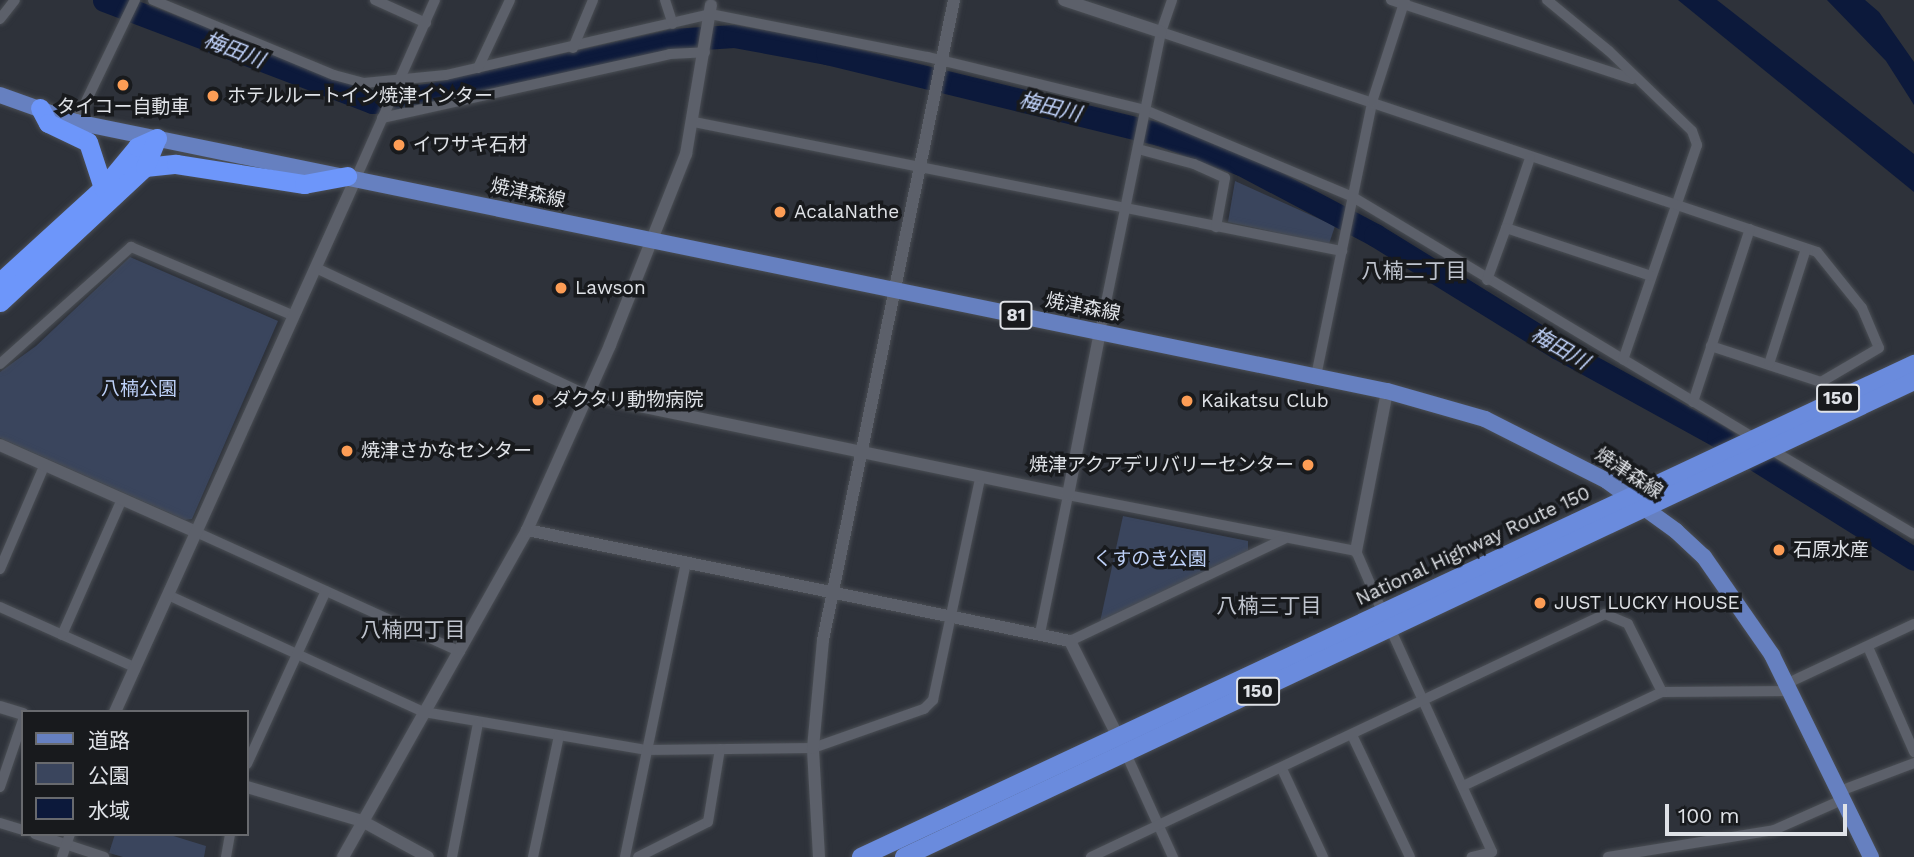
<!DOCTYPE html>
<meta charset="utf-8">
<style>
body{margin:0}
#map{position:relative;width:1914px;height:857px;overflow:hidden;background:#2e323a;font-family:"Work Sans","Noto Sans JP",sans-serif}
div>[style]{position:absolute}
.green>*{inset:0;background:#3a455d}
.water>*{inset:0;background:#0c193b}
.river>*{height:23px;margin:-11.5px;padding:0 11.5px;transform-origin:11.5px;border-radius:11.5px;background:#0c193b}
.roads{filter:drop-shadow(0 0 2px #4a4e54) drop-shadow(0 0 2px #4a4e54)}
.minor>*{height:10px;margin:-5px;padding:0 5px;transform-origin:5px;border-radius:5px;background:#5c606a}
.tertiary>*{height:12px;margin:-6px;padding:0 6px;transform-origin:6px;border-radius:6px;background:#5c606a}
.primary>*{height:16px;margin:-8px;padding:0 8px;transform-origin:8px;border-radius:8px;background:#6680c0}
.trunk>*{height:18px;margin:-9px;padding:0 9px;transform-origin:9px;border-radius:9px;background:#6a8bdd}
.motorway>*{height:19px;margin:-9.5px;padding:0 9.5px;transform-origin:9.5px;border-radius:9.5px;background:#6d96fa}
.dots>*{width:19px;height:19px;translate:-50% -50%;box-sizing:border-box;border:4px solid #181a1d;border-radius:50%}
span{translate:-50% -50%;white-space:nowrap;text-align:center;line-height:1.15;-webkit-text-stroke:7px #181a1d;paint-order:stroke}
.shield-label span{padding:2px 5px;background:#181a1d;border:2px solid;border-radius:5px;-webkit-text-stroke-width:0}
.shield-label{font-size:18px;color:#dfe2e7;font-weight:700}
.poi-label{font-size:19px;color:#dfe2e7}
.left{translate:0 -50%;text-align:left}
.right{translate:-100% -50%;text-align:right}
.street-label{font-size:19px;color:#dfe2e7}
.park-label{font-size:19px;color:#bdd0f7}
.water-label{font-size:21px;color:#c1d3fb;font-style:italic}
.neighbourhood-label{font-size:21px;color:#bfc4ce}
.legend{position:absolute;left:21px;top:710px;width:228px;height:126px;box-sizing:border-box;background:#181a1d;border:2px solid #686a6e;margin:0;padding:9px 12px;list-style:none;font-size:21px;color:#dfe2e7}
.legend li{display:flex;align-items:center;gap:14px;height:35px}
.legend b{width:35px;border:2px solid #686a6e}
.scale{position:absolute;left:1665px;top:804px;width:182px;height:32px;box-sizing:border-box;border:4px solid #dfe2e7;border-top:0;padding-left:9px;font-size:21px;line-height:24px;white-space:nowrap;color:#dfe2e7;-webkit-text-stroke:5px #181a1d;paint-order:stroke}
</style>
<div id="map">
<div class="green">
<div style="clip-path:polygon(1235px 181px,1335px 226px,1329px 244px,1228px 222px)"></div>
<div style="clip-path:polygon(130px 257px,278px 321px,192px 519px,185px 520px,0 438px,0 372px,36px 346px)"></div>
<div style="clip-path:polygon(1123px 516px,1248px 541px,1248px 551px,1100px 622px)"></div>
<div style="clip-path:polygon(115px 834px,167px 834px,206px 846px,204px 857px,123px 857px,109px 853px)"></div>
</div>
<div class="water">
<div style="clip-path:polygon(1678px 0,1717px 0,1914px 154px,1914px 192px)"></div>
<div style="clip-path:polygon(1827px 0,1865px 0,1879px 12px,1914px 62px,1914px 105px,1886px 61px)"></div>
</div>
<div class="river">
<div style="left:104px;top:0;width:287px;rotate:20.8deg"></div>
<div style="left:372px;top:102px;width:62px;rotate:-7.5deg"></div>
<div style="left:433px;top:94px;width:245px;rotate:-12.7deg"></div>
<div style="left:672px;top:40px;width:62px;rotate:-3.7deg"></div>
<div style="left:734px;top:36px;width:95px;rotate:10.4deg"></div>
<div style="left:827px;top:53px;width:342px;rotate:13.7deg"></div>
<div style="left:1159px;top:134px;width:87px;rotate:20.1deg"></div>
<div style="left:1241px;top:164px;width:152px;rotate:27.9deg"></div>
<div style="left:1375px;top:235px;width:215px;rotate:31.7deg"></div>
<div style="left:1558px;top:348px;width:183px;rotate:28.8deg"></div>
<div style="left:1718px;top:436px;width:231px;rotate:32.1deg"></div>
</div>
<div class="roads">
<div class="minor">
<div style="left:153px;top:0;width:196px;rotate:22.5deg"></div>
<div style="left:334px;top:75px;width:31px;rotate:15deg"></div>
<div style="left:364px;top:83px;width:82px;rotate:-5.6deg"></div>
<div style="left:446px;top:75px;width:271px;rotate:-13deg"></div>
<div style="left:710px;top:14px;width:222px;rotate:11.2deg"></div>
<div style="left:928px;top:57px;width:223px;rotate:13.7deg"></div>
<div style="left:1145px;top:110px;width:225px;rotate:22.7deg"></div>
<div style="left:1353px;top:197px;width:466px;rotate:31deg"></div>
<div style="left:375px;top:0;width:56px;rotate:24.3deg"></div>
<div style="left:665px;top:0;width:25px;rotate:72deg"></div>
<div style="left:1391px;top:0;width:254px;rotate:18.1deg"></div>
<div style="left:1547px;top:0;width:80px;rotate:39.4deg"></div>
<div style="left:1609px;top:51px;width:115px;rotate:43.9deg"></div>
<div style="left:1692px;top:131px;width:15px;rotate:70deg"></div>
<div style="left:1697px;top:145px;width:227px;rotate:109deg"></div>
<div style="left:0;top:19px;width:24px;rotate:-52deg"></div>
<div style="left:1161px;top:32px;width:692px;rotate:18.54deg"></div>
<div style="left:1817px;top:252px;width:72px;rotate:51.2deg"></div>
<div style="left:1862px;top:308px;width:43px;rotate:67deg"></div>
<div style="left:1879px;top:348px;width:67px;rotate:149.6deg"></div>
<div style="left:1821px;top:382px;width:116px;rotate:-161.9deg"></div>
<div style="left:573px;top:48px;width:52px;rotate:-67.4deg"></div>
<div style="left:478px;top:68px;width:75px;rotate:-64.8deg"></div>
<div style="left:382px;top:118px;width:295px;rotate:-12.5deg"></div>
<div style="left:670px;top:54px;width:35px;rotate:-3deg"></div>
<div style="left:76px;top:122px;width:136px;rotate:-64.2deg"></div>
<div style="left:694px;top:122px;width:661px;rotate:11.26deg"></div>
<div style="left:1138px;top:149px;width:58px;rotate:15deg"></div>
<div style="left:1194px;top:164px;width:34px;rotate:24deg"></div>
<div style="left:1225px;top:178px;width:50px;rotate:100.4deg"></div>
<div style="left:1530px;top:158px;width:74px;rotate:108.9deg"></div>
<div style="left:1506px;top:228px;width:153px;rotate:18.3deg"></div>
<div style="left:356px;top:178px;width:195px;rotate:-66.1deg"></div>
<div style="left:316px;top:268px;width:299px;rotate:25.1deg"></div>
<div style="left:1487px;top:280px;width:55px;rotate:-69.9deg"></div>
<div style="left:1100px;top:332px;width:306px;rotate:-78.5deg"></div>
<div style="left:1161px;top:32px;width:34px;rotate:-71deg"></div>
<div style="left:0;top:364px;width:176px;rotate:-41.8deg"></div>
<div style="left:131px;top:247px;width:177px;rotate:22.9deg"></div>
<div style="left:1769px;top:364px;width:121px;rotate:-72.2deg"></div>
<div style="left:1316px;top:376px;width:280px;rotate:-78.4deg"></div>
<div style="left:1372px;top:102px;width:107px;rotate:-72.1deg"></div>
<div style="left:1693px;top:402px;width:182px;rotate:-71.8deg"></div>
<div style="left:1770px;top:449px;width:167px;rotate:30.6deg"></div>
<div style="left:196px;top:532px;width:290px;rotate:24.4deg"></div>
<div style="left:0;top:569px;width:114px;rotate:-66.8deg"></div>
<div style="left:168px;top:595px;width:281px;rotate:24.6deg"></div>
<div style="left:424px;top:712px;width:225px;rotate:9.7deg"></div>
<div style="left:646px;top:750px;width:167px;rotate:-0.7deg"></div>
<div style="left:813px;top:748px;width:118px;rotate:-19.4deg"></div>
<div style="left:924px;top:709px;width:13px;rotate:-45deg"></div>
<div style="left:933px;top:700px;width:226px;rotate:-78deg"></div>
<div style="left:0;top:607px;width:147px;rotate:24.1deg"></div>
<div style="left:1390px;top:628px;width:246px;rotate:65.5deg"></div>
<div style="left:1492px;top:852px;width:21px;rotate:166deg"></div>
<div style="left:1040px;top:633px;width:141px;rotate:-78.5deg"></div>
<div style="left:1068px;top:495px;width:293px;rotate:11deg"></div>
<div style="left:1356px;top:551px;width:65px;rotate:66.6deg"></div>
<div style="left:62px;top:635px;width:149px;rotate:-66.2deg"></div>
<div style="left:1070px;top:641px;width:237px;rotate:-25.5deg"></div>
<div style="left:1868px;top:647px;width:115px;rotate:66.3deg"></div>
<div style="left:1788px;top:683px;width:139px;rotate:-25.1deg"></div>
<div style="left:1352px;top:735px;width:135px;rotate:64.6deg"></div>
<div style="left:1123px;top:747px;width:121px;rotate:65.6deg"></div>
<div style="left:247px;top:764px;width:190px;rotate:-65.5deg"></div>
<div style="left:1282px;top:769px;width:97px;rotate:65deg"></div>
<div style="left:1463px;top:786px;width:220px;rotate:-25.3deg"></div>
<div style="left:1662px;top:692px;width:130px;rotate:-0.4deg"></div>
<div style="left:0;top:787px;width:71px;rotate:-71.1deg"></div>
<div style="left:1840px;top:791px;width:79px;rotate:-20.7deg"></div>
<div style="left:0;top:823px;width:24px;rotate:17deg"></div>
<div style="left:35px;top:834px;width:73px;rotate:18.4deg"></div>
<div style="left:62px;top:857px;width:24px;rotate:-71deg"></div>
<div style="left:226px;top:857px;width:23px;rotate:-80deg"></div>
<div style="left:452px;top:857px;width:136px;rotate:-79deg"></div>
<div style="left:533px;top:857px;width:124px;rotate:-77.9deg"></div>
<div style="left:625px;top:857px;width:297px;rotate:-78.3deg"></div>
<div style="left:638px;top:857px;width:78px;rotate:-26.6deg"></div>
<div style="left:708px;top:822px;width:74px;rotate:-80.7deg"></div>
<div style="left:1091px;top:857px;width:569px;rotate:-25.3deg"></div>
<div style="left:1605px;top:614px;width:25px;rotate:23deg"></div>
<div style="left:1628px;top:624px;width:76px;rotate:63.4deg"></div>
<div style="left:1608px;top:857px;width:168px;rotate:-9.2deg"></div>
<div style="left:1774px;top:830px;width:77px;rotate:-23.9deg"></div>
</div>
<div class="tertiary">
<div style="left:1064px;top:0;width:102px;rotate:18.3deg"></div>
<div style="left:587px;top:395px;width:491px;rotate:11.7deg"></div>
<div style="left:1068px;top:495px;width:166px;rotate:-78.9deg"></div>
<div style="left:0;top:445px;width:214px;rotate:23.9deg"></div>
<div style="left:527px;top:530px;width:554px;rotate:11.55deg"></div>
<div style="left:1070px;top:641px;width:105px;rotate:63.4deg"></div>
<div style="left:1356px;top:551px;width:163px;rotate:-79deg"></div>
<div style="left:0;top:707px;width:24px;rotate:17deg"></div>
<div style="left:115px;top:712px;width:586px;rotate:-65.71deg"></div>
<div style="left:247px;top:787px;width:120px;rotate:16.5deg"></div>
<div style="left:362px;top:821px;width:75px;rotate:28.6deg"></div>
<div style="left:343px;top:857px;width:375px;rotate:-60.6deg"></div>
<div style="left:527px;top:530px;width:203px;rotate:-65.8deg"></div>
<div style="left:610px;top:345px;width:206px;rotate:-68.3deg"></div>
<div style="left:686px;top:154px;width:151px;rotate:-80.5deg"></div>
<div style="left:819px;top:857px;width:109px;rotate:-93.2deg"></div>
<div style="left:813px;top:748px;width:108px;rotate:-84.7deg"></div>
<div style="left:823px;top:640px;width:653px;rotate:-78.43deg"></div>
</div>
<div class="primary">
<div style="left:0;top:95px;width:81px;rotate:19.6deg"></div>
<div style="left:76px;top:122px;width:1338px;rotate:11.6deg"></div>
<div style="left:1387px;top:391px;width:102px;rotate:15.9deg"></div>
<div style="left:1485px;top:419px;width:137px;rotate:26.9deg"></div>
<div style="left:1607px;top:481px;width:85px;rotate:35.9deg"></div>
<div style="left:1676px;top:531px;width:38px;rotate:43deg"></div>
<div style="left:1704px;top:557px;width:119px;rotate:55.2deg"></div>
<div style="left:1772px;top:655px;width:225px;rotate:63.9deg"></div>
</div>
<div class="trunk">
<div style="left:861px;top:857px;width:1163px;rotate:-25.09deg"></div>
<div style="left:904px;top:857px;width:1117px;rotate:-25.23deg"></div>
</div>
<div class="motorway">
<div style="left:40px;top:108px;width:17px;rotate:62deg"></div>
<div style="left:48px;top:123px;width:44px;rotate:25.4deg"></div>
<div style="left:88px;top:142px;width:48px;rotate:71.9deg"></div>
<div style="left:145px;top:167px;width:31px;rotate:-6deg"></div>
<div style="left:176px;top:164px;width:130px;rotate:8.9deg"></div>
<div style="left:304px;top:184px;width:44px;rotate:-10.5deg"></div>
<div style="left:0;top:282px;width:139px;rotate:-42.4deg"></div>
<div style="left:103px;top:188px;width:53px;rotate:-50.3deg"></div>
<div style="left:137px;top:147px;width:22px;rotate:-24deg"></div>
<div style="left:0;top:302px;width:198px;rotate:-43deg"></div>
<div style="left:145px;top:167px;width:31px;rotate:-68deg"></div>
</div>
</div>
<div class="dots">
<div style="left:123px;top:85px;background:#fd9d55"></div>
<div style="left:213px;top:96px;background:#fd9d55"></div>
<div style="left:399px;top:145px;background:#fd9d55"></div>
<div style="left:780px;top:212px;background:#fd9d55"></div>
<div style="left:561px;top:288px;background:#fd9d55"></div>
<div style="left:538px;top:400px;background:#fd9d55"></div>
<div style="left:1187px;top:401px;background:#fd9d55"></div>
<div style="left:347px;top:451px;background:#fd9d55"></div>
<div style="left:1308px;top:465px;background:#fd9d55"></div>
<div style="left:1779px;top:550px;background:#fd9d55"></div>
<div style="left:1540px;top:603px;background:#fd9d55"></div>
</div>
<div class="shield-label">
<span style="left:1016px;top:315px">81</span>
<span style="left:1838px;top:398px">150</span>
<span style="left:1258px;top:691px">150</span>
</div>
<div class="poi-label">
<span class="left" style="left:227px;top:96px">ホテルルートイン焼津インター</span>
<span style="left:123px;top:107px">タイコー自動車</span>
<span class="left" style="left:413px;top:145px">イワサキ石材</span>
<span class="left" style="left:794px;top:212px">AcalaNathe</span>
<span class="left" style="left:575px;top:288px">Lawson</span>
<span class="left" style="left:552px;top:400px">ダクタリ動物病院</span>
<span class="left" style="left:1201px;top:401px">Kaikatsu Club</span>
<span class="left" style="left:361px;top:451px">焼津さかなセンター</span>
<span class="right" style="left:1294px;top:465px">焼津アクアデリバリーセンター</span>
<span class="left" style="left:1793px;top:550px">石原水産</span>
<span class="left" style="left:1554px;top:603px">JUST LUCKY HOUSE</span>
</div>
<div class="street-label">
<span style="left:528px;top:193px;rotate:12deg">焼津森線</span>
<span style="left:1083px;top:307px;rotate:11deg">焼津森線</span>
<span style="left:1629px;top:473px;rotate:33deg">焼津森線</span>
<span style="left:1473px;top:546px;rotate:-25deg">National Highway Route 150</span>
</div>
<div class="park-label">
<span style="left:139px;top:389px">八楠公園</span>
<span style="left:1150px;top:559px">くすのき公園</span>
</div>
<div class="water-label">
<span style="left:234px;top:50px;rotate:21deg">梅田川</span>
<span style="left:1050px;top:107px;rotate:14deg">梅田川</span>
<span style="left:1560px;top:348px;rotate:30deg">梅田川</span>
</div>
<div class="neighbourhood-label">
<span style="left:1414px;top:271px">八楠二丁目</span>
<span style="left:1269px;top:606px">八楠三丁目</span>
<span style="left:413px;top:630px">八楠四丁目</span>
</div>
<ul class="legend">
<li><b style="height:9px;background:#6680c0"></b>道路</li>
<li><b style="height:19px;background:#3a455d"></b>公園</li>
<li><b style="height:19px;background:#0c193b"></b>水域</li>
</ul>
<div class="scale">100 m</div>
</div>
